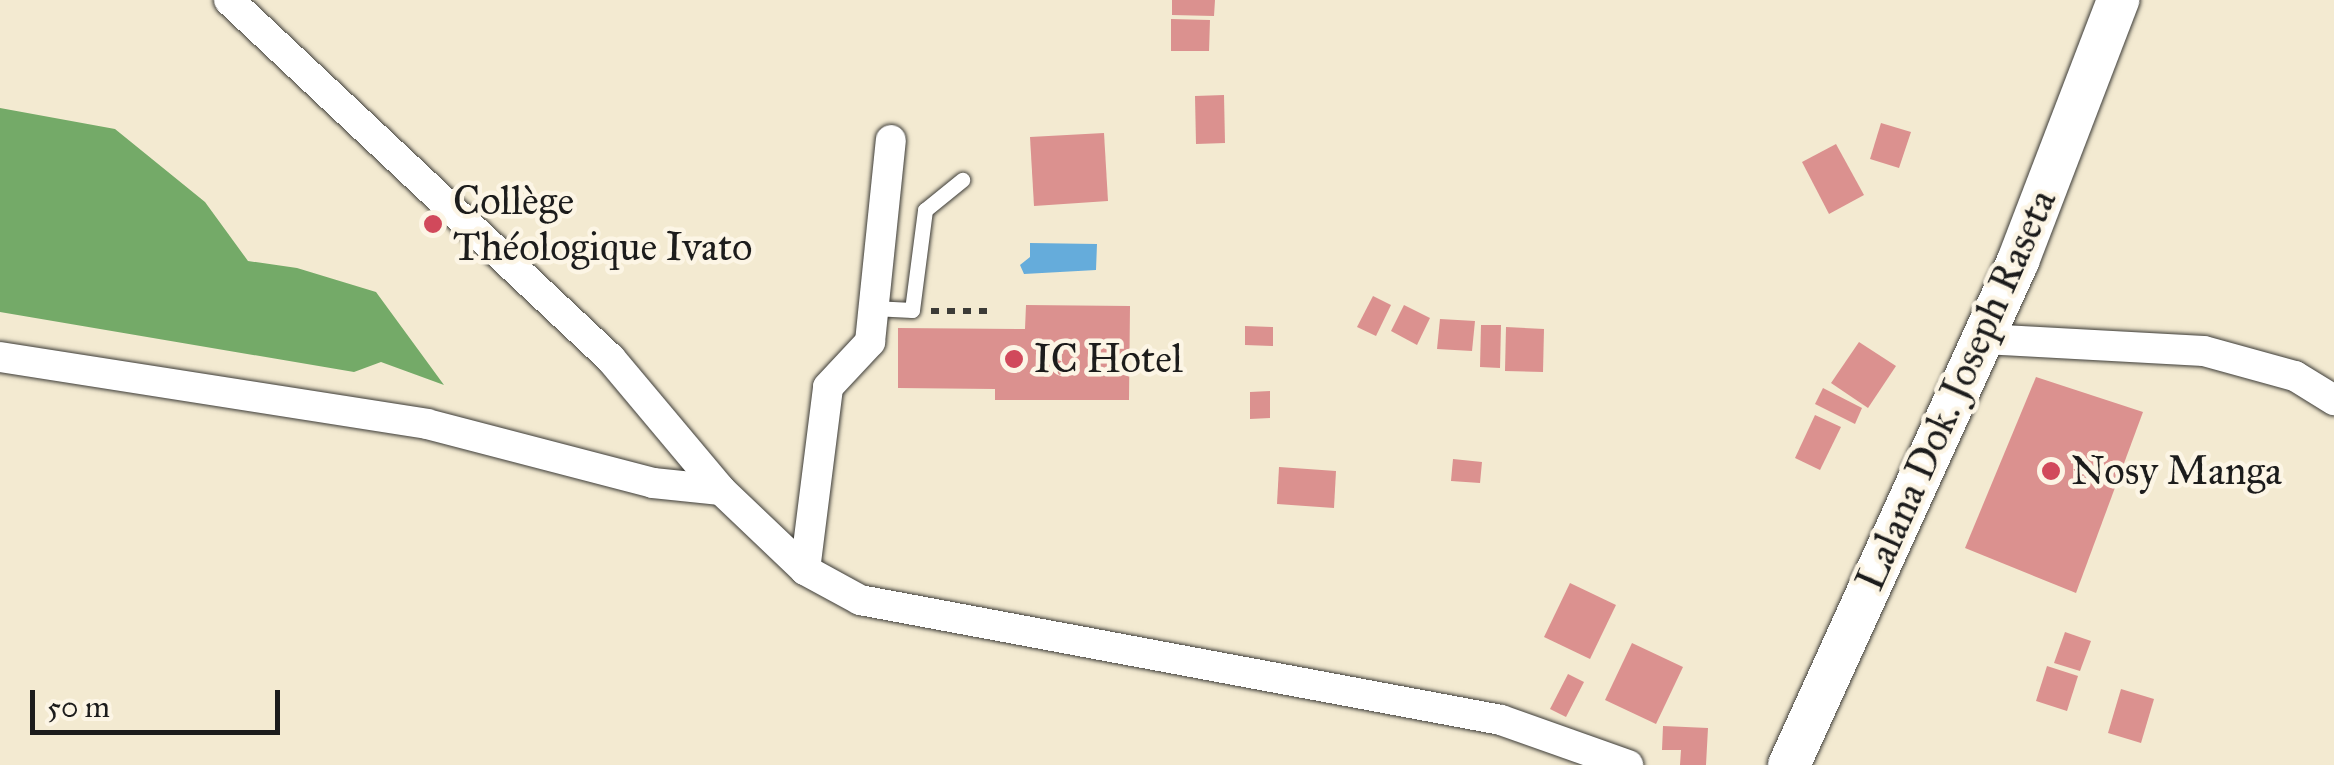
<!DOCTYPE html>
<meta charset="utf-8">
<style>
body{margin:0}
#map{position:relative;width:2334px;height:765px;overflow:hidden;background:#f3ead1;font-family:"IM FELL Great Primer",serif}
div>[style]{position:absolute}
.forest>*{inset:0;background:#74aa68}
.water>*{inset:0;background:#65acdb}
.building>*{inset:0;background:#db918f}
.path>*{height:6px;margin-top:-3px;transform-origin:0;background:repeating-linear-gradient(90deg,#3c3b37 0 8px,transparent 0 16px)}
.roads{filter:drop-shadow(0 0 2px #3c3b37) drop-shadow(0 0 2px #3c3b37)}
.service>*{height:15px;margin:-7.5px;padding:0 7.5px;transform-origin:7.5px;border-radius:7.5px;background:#fff}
.minor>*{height:30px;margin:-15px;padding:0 15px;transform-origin:15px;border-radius:15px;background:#fff}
.secondary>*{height:42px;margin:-21px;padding:0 21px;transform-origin:21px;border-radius:21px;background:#fff}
.dots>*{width:28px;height:28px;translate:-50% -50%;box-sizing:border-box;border:5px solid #fcf5e5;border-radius:50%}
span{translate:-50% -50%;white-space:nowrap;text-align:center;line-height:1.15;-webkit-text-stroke:9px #fcf5e5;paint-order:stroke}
.poi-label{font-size:40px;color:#1c1c1c}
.left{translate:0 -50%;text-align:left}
.street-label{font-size:40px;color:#1c1c1c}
.scale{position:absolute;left:30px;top:690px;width:250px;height:45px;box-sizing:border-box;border:5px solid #1c1c1c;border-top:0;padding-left:12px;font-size:30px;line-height:35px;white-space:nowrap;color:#1c1c1c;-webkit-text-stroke:8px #fcf5e5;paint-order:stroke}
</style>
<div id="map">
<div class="forest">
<div style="clip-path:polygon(0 108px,115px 129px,205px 202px,248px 261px,297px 268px,376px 292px,444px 385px,381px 362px,354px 372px,0 312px)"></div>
</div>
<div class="water">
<div style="clip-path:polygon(1030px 243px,1097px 244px,1096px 270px,1024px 274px,1020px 265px,1030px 257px)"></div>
</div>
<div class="building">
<div style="clip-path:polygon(1172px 0,1215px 0,1214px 16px,1172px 15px)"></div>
<div style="clip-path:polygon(1171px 19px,1210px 20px,1209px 51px,1171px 51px)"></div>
<div style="clip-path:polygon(1224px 95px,1225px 143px,1196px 144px,1195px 96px)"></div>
<div style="clip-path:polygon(1881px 123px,1911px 132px,1899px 168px,1870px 159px)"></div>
<div style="clip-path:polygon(1104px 133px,1108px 201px,1034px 206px,1030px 137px)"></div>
<div style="clip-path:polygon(1836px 144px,1864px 195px,1829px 214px,1802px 162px)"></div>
<div style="clip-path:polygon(1373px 296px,1391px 305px,1376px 336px,1357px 327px)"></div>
<div style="clip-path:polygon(1026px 305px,1130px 306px,1129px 400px,995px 400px,995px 389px,898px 388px,898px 328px,1025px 329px)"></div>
<div style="clip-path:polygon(1404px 305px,1430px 318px,1417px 345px,1391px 331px)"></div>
<div style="clip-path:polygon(1440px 319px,1475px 321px,1472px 351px,1437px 349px)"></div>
<div style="clip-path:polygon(1481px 325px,1501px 325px,1500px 368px,1480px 367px)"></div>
<div style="clip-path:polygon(1245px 326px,1273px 327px,1273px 346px,1245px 345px)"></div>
<div style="clip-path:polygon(1506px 327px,1544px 329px,1543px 372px,1505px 371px)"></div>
<div style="clip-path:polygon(1859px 342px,1896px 366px,1868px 408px,1831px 383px)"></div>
<div style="clip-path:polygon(2036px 377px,2143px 412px,2076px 593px,1965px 548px)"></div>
<div style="clip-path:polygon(1823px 388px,1862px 408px,1855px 424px,1815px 404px)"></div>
<div style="clip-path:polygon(1270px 391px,1270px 418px,1250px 419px,1250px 392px)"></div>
<div style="clip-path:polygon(1815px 415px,1841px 427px,1820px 470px,1795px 458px)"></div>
<div style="clip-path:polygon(1453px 459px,1482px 462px,1480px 483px,1451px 481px)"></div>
<div style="clip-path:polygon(1279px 467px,1336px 471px,1334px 508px,1277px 504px)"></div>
<div style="clip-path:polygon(1570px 583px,1616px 605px,1590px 659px,1544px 637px)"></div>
<div style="clip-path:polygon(2065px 632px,2091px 641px,2080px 671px,2054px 663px)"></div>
<div style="clip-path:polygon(1632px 643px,1683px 667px,1656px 724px,1605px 700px)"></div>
<div style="clip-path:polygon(2047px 666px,2078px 676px,2067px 711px,2036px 701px)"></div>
<div style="clip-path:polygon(1568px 674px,1584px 682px,1566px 717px,1550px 709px)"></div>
<div style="clip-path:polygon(2121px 689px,2154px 699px,2141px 743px,2108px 733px)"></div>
<div style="clip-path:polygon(1663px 726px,1708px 728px,1706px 765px,1680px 765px,1681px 750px,1662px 750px)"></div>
</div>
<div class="path">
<div style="left:931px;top:311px;width:59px"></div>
</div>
<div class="roads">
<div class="service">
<div style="left:873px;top:308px;width:39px;rotate:3deg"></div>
<div style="left:912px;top:310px;width:101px;rotate:-82.6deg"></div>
<div style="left:925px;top:210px;width:48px;rotate:-39deg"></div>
</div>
<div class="minor">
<div style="left:229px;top:0;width:524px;rotate:43.22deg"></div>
<div style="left:611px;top:359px;width:171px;rotate:50deg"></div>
<div style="left:721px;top:490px;width:116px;rotate:43.6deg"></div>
<div style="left:805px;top:570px;width:63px;rotate:28.6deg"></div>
<div style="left:860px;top:600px;width:652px;rotate:10.6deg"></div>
<div style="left:1501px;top:720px;width:135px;rotate:19.5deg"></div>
<div style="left:1984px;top:339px;width:220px;rotate:3.1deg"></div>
<div style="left:2204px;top:351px;width:94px;rotate:15.4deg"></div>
<div style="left:2295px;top:376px;width:46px;rotate:31.6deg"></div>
<div style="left:0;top:357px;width:432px;rotate:8.9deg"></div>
<div style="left:427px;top:424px;width:234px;rotate:14.6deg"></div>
<div style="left:653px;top:483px;width:68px;rotate:5.9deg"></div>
<div style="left:805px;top:570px;width:184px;rotate:-82.8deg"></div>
<div style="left:828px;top:387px;width:62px;rotate:-47deg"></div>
<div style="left:870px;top:342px;width:203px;rotate:-84.1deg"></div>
</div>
<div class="secondary">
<div style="left:1789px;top:765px;width:554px;rotate:-65.56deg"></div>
<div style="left:2018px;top:261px;width:280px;rotate:-69deg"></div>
</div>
</div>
<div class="dots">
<div style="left:433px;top:224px;background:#d1495b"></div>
<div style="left:1014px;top:359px;background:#d1495b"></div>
<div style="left:2051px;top:471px;background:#d1495b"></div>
</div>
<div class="poi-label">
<span class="left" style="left:453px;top:224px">Collège<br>Théologique Ivato</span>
<span class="left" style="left:1034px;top:359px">IC Hotel</span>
<span class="left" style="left:2071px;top:471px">Nosy Manga</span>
</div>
<div class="street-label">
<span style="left:1956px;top:390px;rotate:-66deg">Lalana Dok. Joseph Raseta</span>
</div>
<div class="scale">50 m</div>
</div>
